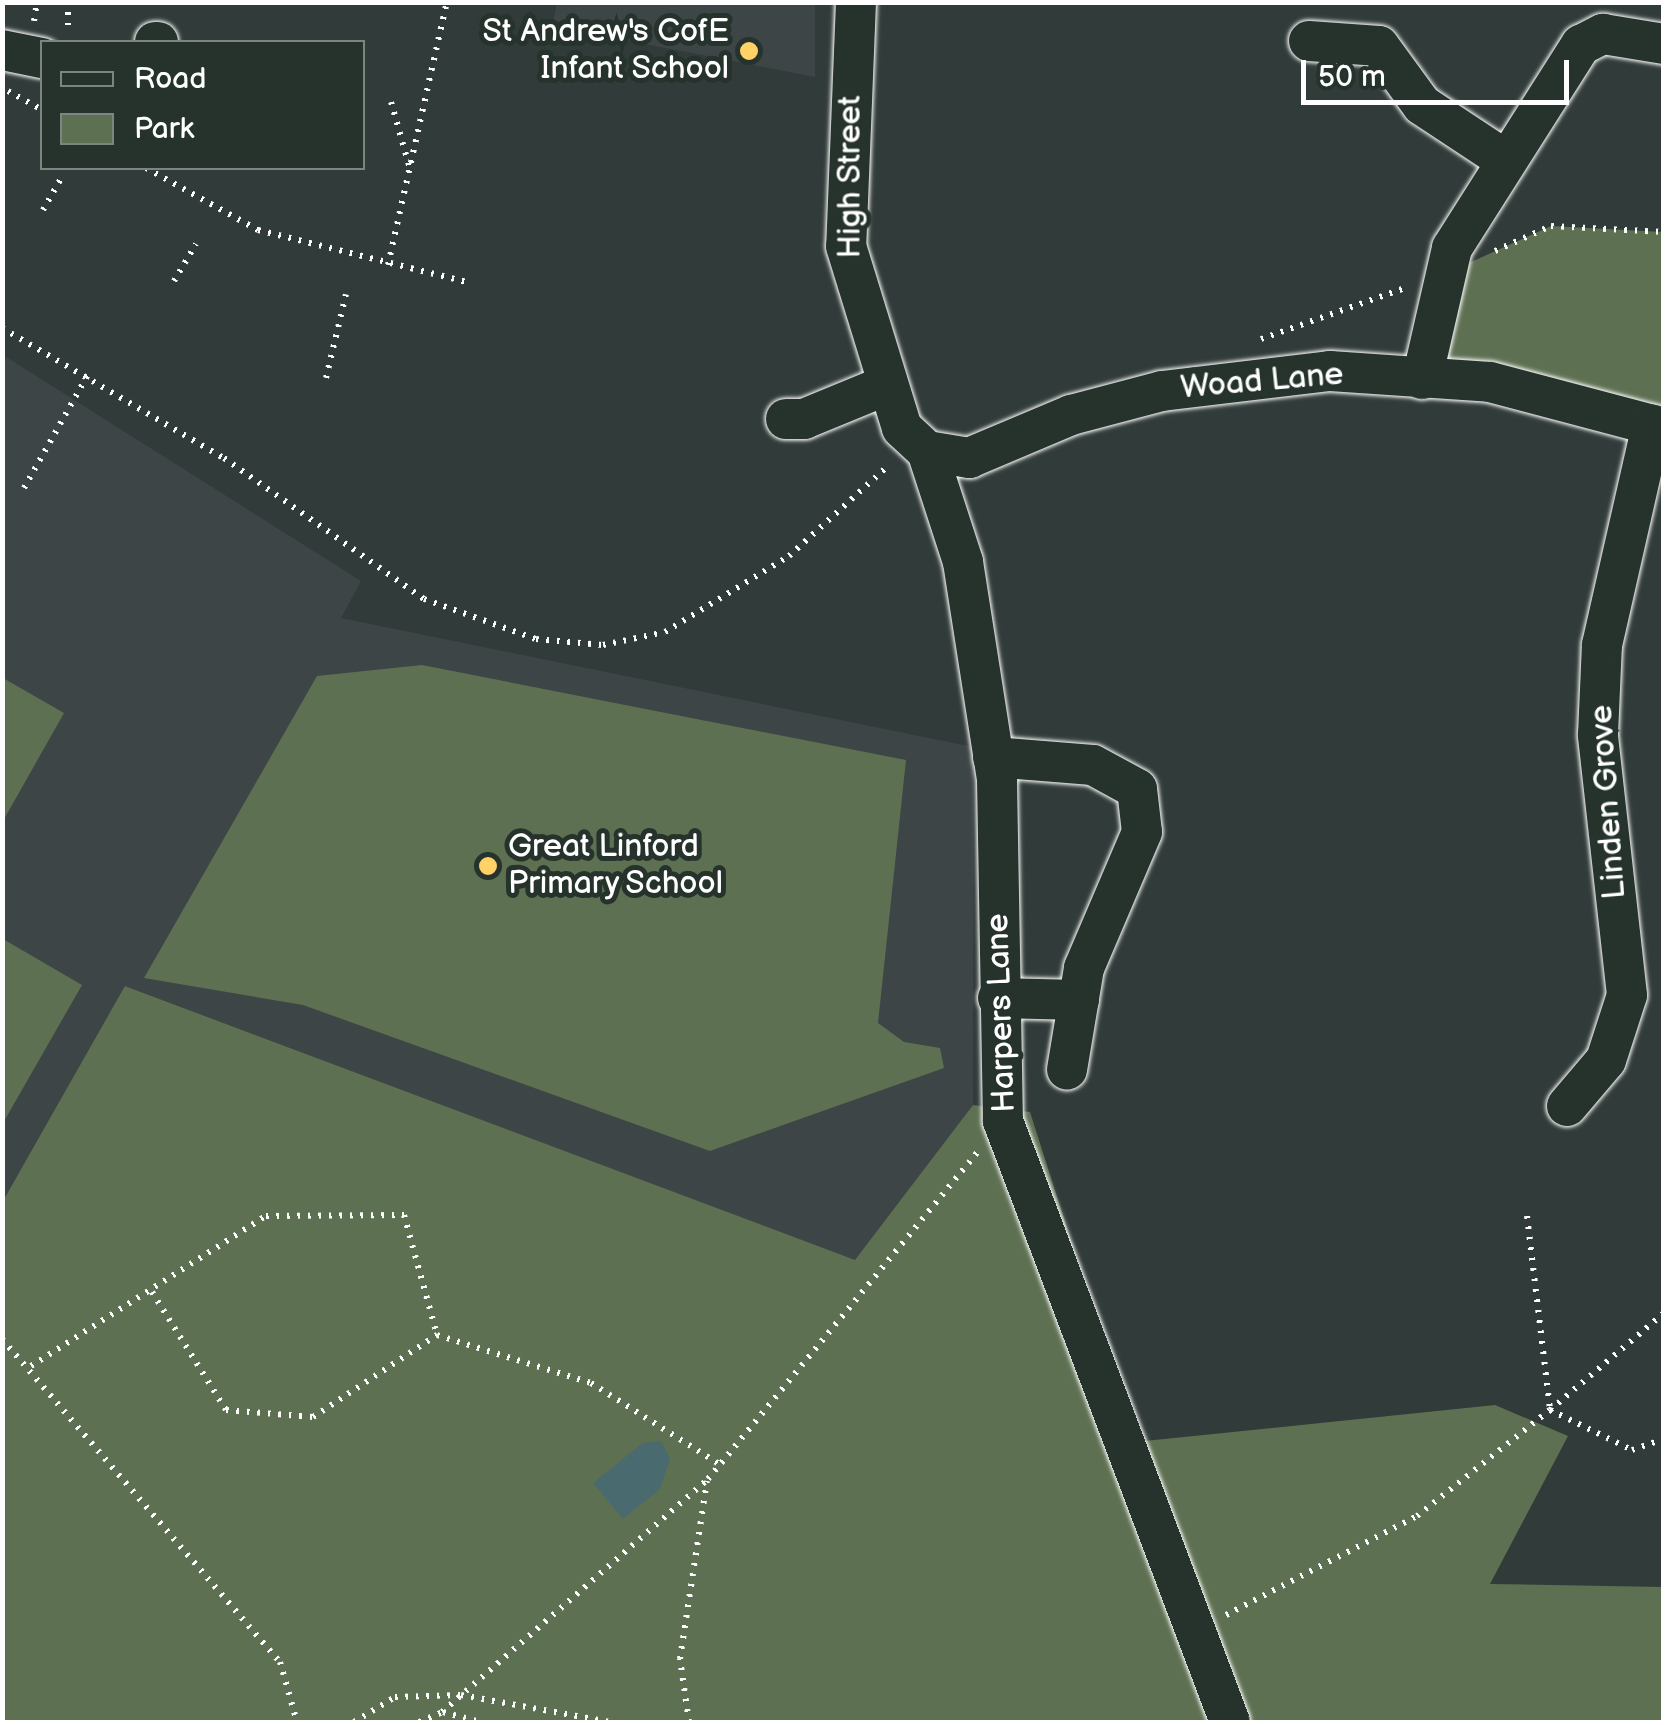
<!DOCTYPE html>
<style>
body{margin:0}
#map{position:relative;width:1666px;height:1725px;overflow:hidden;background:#313b39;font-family:"Balsamiq Sans",sans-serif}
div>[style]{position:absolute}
.built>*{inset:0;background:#3e4547}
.green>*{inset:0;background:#5e7052}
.water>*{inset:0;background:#496b70}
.path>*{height:6px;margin-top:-3px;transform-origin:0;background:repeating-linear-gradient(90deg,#fff 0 2.5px,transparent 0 10.5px)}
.roads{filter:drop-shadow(0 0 2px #fff) drop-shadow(0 0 2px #fff)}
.minor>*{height:40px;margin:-20px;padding:0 20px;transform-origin:20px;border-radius:20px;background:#26332d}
.dots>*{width:28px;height:28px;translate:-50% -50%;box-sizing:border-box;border:5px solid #26332d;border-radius:50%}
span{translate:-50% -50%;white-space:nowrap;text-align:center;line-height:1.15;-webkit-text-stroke:10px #26332d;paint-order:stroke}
.poi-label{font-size:32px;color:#fff}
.right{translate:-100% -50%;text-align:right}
.left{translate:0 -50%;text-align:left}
.street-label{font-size:32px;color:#fff}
.frame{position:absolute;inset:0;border:5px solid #fff;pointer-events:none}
.legend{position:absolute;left:40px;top:40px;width:325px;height:130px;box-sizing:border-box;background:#26332d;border:2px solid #7d8581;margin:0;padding:12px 18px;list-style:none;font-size:30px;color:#fff}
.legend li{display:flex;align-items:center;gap:20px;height:50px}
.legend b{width:50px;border:2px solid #7d8581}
.scale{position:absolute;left:1301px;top:60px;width:268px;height:45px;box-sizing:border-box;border:5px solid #fff;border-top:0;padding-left:12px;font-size:30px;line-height:35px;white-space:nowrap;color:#fff;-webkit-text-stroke:8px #26332d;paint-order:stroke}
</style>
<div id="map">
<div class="built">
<div style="clip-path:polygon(557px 3px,815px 3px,815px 77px,552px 26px)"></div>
<div style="clip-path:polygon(3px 355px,361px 581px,341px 618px,973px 747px,973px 1105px,856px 1261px,126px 986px,3px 1201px)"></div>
</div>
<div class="green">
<div style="clip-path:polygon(1551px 226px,1663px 232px,1663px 428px,1422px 379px,1442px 275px)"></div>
<div style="clip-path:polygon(422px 665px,906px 760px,878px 1023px,904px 1042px,940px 1048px,944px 1068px,710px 1151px,303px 1005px,144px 978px,317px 676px)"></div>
<div style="clip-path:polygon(3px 678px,64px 713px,3px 821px)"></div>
<div style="clip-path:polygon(3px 939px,82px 985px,3px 1123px)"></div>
<div style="clip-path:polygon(125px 986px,855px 1260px,973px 1105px,1030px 1112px,1135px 1442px,1495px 1405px,1568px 1436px,1490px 1584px,1663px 1587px,1663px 1722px,3px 1722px,3px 1201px)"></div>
</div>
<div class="water">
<div style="clip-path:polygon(661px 1441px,670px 1458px,660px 1489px,623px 1519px,593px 1483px,643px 1443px)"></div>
</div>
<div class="path">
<div style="left:68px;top:2px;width:29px;rotate:90deg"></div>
<div style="left:34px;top:21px;width:19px;rotate:-81deg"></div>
<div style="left:8px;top:91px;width:39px;rotate:29deg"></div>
<div style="left:391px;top:102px;width:66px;rotate:74.1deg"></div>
<div style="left:146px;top:168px;width:128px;rotate:29deg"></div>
<div style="left:258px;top:230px;width:215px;rotate:14deg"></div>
<div style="left:43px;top:210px;width:40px;rotate:-60.3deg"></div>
<div style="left:1495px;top:251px;width:61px;rotate:-24.1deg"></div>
<div style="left:1551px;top:226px;width:113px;rotate:3deg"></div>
<div style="left:388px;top:265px;width:270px;rotate:-77.4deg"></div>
<div style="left:174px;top:281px;width:43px;rotate:-59.3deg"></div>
<div style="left:2px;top:328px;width:257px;rotate:30.4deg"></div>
<div style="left:224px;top:458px;width:245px;rotate:35.2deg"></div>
<div style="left:424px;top:599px;width:119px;rotate:19.7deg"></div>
<div style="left:536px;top:639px;width:67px;rotate:5.1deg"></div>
<div style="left:603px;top:645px;width:63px;rotate:-11.8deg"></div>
<div style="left:665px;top:632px;width:145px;rotate:-31.5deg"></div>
<div style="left:789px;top:556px;width:135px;rotate:-42.3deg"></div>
<div style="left:1261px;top:339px;width:153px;rotate:-19.5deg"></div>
<div style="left:326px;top:378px;width:86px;rotate:-76.6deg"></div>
<div style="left:24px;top:488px;width:129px;rotate:-60.6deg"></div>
<div style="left:1527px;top:1216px;width:195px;rotate:83.2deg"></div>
<div style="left:1550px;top:1410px;width:150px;rotate:-40.4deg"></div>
<div style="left:152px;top:1292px;width:139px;rotate:57.9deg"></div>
<div style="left:226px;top:1410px;width:87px;rotate:4.6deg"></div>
<div style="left:313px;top:1417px;width:149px;rotate:-33.5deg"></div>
<div style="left:2px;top:1339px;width:426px;rotate:49.3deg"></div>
<div style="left:280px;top:1662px;width:62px;rotate:74.2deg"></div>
<div style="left:31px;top:1366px;width:279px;rotate:-32.6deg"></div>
<div style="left:266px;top:1216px;width:138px;rotate:-0.4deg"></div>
<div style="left:404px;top:1215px;width:124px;rotate:74.6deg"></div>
<div style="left:437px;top:1335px;width:161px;rotate:17.3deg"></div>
<div style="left:591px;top:1383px;width:151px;rotate:32.3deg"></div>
<div style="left:1226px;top:1615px;width:215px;rotate:-27.4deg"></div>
<div style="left:1417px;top:1516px;width:170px;rotate:-38.6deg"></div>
<div style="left:1550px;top:1410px;width:91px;rotate:26deg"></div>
<div style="left:1632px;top:1450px;width:34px;rotate:-19deg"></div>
<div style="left:443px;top:1712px;width:38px;rotate:15deg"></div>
<div style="left:354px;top:1722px;width:48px;rotate:-31.4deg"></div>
<div style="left:395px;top:1697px;width:66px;rotate:-1.7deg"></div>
<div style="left:461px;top:1695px;width:151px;rotate:10.3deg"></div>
<div style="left:419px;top:1722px;width:25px;rotate:-23deg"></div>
<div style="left:442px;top:1712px;width:354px;rotate:-41.2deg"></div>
<div style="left:708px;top:1479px;width:423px;rotate:-50.5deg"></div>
<div style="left:689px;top:1722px;width:64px;rotate:-98.1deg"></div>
<div style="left:680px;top:1659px;width:180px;rotate:-81.4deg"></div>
</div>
<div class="roads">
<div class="minor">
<div style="left:856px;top:2px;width:244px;rotate:92.3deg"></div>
<div style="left:846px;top:246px;width:190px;rotate:72.9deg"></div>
<div style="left:902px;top:428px;width:34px;rotate:43deg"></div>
<div style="left:927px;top:451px;width:43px;rotate:9.5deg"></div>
<div style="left:969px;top:458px;width:111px;rotate:-22.9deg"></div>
<div style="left:1071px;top:415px;width:94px;rotate:-14.8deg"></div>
<div style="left:1162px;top:391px;width:169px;rotate:-6.8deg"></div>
<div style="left:1330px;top:371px;width:160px;rotate:3.9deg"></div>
<div style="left:1490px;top:382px;width:180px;rotate:14.8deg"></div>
<div style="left:1309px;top:41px;width:70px;rotate:4.1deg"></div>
<div style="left:1379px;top:46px;width:73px;rotate:53.9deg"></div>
<div style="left:1422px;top:105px;width:98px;rotate:33.4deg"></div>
<div style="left:155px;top:42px;width:3px"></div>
<div style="left:2px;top:50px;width:41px;rotate:11.3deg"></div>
<div style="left:1422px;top:379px;width:134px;rotate:-77.1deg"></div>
<div style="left:1452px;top:248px;width:241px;rotate:-57.6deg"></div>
<div style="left:1581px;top:45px;width:25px;rotate:-27deg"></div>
<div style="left:1603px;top:34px;width:62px;rotate:9.3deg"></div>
<div style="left:786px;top:419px;width:18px"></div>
<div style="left:804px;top:419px;width:90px;rotate:-22.3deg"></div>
<div style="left:927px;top:451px;width:117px;rotate:72deg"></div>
<div style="left:963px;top:562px;width:221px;rotate:81.1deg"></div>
<div style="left:997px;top:780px;width:341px;rotate:89deg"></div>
<div style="left:1003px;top:1121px;width:642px;rotate:69.31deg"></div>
<div style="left:993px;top:757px;width:100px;rotate:4.6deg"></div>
<div style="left:1093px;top:765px;width:50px;rotate:28.6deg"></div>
<div style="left:1137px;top:789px;width:43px;rotate:83.4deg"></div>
<div style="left:1142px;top:832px;width:148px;rotate:113.1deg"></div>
<div style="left:1084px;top:968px;width:103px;rotate:99.5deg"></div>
<div style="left:998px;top:998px;width:81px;rotate:1.4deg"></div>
<div style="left:1567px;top:1106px;width:60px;rotate:-49.7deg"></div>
<div style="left:1606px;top:1060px;width:68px;rotate:-72.1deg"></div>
<div style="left:1627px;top:995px;width:262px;rotate:-96.4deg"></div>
<div style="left:1598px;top:735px;width:90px;rotate:-87.5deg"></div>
<div style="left:1602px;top:645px;width:226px;rotate:-77.2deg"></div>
</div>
</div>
<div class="dots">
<div style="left:749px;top:51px;background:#ffd166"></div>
<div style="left:488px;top:866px;background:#ffd166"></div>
</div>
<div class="poi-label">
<span class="right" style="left:729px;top:51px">St Andrew's CofE<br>Infant School</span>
<span class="left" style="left:508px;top:866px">Great Linford<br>Primary School</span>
</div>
<div class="street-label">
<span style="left:851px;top:177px;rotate:-90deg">High Street</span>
<span style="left:1262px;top:382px;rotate:-5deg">Woad Lane</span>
<span style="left:1609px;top:802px;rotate:-94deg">Linden Grove</span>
<span style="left:1002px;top:1013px;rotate:-92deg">Harpers Lane</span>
</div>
<div class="frame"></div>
<ul class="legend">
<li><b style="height:12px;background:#26332d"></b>Road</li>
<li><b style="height:28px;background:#5e7052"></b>Park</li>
</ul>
<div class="scale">50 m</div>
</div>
